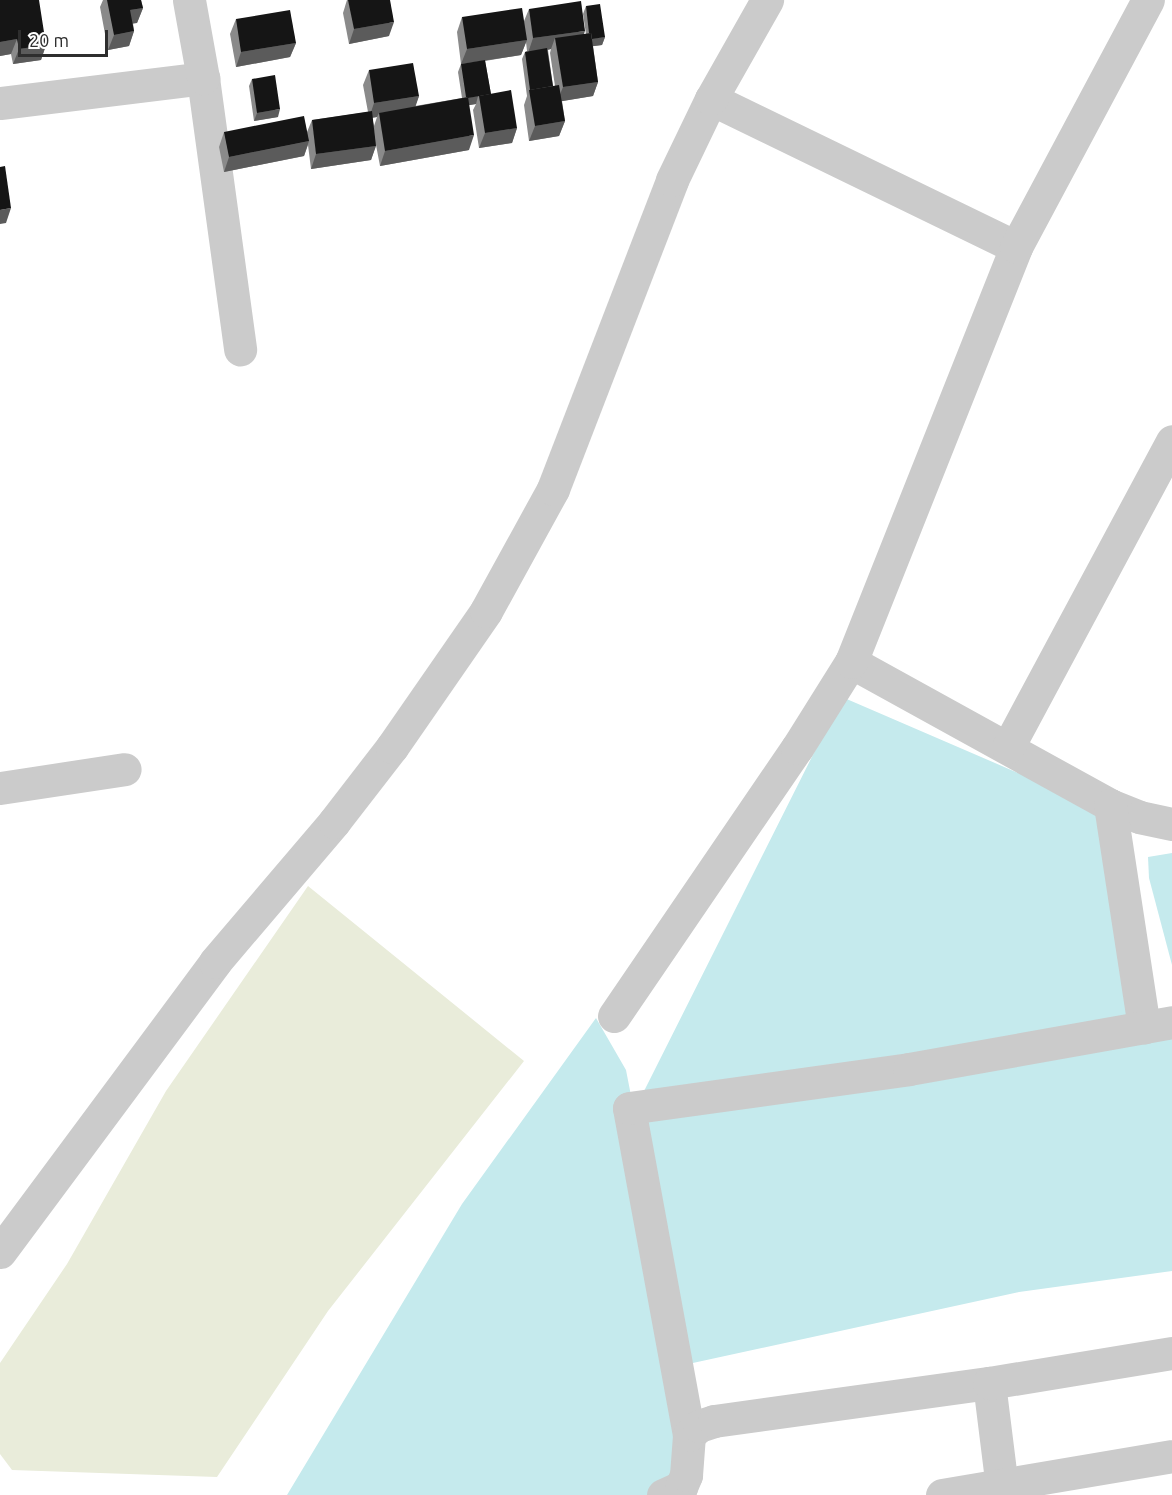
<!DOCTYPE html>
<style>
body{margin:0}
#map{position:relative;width:1172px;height:1495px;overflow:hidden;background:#fff;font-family:Ubuntu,sans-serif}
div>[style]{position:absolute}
.green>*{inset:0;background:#e9ecda}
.water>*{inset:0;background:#c5eaed}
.minor>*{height:33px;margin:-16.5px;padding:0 16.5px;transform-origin:16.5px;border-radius:16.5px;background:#cbcbcb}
.wall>*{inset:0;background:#8a8a8a}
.shaded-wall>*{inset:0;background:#5b5b5b}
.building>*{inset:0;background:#151515}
span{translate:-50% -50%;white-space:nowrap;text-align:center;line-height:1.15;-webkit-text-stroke:6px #fff;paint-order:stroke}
.scale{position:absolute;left:18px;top:30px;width:90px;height:27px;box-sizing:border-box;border:3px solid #2e2e2e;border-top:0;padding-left:8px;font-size:18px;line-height:21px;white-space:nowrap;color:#2e2e2e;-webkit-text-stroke:4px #fff;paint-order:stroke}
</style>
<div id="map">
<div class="green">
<div style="clip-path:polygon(308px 886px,524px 1061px,328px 1311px,217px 1477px,12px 1470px,0 1454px,0 1363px,67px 1264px,166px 1091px)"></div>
</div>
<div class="water">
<div style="clip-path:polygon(842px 697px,1097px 807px,1146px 1032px,1172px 1028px,1172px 1271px,1019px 1292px,679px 1366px,696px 1493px,666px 1495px,287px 1495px,462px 1204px,596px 1018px,626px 1070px,634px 1111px)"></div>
<div style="clip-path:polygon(1172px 853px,1172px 965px,1149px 878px,1148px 857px)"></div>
</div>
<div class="minor">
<div style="left:203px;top:78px;width:274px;rotate:82.2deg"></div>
<div style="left:711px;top:99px;width:339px;rotate:25.9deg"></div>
<div style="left:0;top:103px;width:205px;rotate:-7deg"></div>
<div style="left:203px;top:78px;width:79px;rotate:-100.2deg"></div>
<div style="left:851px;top:662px;width:296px;rotate:28.9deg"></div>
<div style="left:1110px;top:805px;width:31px;rotate:22deg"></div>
<div style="left:1139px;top:817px;width:34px;rotate:12deg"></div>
<div style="left:1008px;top:747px;width:347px;rotate:-61.8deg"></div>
<div style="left:0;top:788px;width:126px;rotate:-8.6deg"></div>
<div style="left:1110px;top:805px;width:225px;rotate:81.3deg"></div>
<div style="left:614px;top:1016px;width:325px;rotate:-55.7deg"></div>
<div style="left:797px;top:748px;width:102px;rotate:-57.9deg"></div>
<div style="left:851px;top:662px;width:447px;rotate:-68.3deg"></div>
<div style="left:1016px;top:247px;width:280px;rotate:-61.9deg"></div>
<div style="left:0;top:1252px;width:361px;rotate:-53.4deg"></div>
<div style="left:215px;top:962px;width:184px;rotate:-49.6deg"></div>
<div style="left:334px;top:822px;width:95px;rotate:-52.3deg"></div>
<div style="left:392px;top:747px;width:165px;rotate:-55.3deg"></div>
<div style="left:486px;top:611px;width:139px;rotate:-61.2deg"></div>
<div style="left:553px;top:489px;width:331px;rotate:-68.9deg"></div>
<div style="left:672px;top:180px;width:90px;rotate:-64.3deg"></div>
<div style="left:711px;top:99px;width:114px;rotate:-60.5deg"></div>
<div style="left:989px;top:1383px;width:113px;rotate:82.9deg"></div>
<div style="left:689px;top:1435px;width:332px;rotate:-100.4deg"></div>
<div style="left:629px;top:1108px;width:283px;rotate:-7.9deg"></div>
<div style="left:909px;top:1069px;width:267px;rotate:-10.1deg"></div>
<div style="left:663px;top:1495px;width:20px;rotate:-24deg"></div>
<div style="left:681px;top:1487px;width:13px;rotate:-67deg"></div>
<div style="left:686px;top:1475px;width:40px;rotate:-85.7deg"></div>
<div style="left:689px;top:1435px;width:13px;rotate:-42deg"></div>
<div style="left:699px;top:1426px;width:16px;rotate:-18deg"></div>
<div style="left:714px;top:1421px;width:278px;rotate:-7.9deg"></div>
<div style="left:989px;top:1383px;width:185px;rotate:-9.3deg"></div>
<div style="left:942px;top:1495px;width:233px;rotate:-9.6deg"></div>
</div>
<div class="wall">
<div style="clip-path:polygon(0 0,46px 45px,41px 60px,13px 64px,11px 54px,0 56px)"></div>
<div style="clip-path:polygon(103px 0,141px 0,143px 8px,137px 23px,133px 23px,134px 31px,129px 46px,108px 50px,100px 7px)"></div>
<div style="clip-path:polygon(347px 0,390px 0,389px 36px,349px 44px,343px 13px)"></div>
<div style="clip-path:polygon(evenodd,586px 6px,605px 37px,602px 45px,593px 46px,598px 82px,593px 96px,562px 101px,565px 121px,559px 136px,529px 141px,524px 105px,527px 96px,522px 59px,525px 52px,527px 51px,526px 42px,521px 55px,485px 61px,491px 94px,517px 128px,512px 143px,479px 148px,473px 110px,476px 104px,469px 105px,469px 150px,380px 166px,376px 145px,371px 160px,311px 169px,308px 145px,304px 156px,224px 172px,219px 147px,224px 132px,307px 132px,312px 120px,368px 112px,363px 85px,369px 70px,419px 96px,415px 106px,462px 98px,458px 72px,461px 64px,457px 32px,462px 17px,524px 21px,529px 9px,584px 34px,586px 34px,583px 14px,586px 6px,551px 49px,550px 53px,555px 86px,553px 86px,548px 50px,551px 49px,586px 6px,377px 117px,374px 126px,372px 118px,377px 117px)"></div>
<div style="clip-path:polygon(236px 19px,296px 43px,290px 57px,236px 67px,230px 34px)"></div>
<div style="clip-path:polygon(252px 79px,278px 117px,254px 121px,249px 86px)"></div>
</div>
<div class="shaded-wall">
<div style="clip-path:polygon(143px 8px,137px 23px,125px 25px,130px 10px)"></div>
<div style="clip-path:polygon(394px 22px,389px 36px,349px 44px,354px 29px)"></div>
<div style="clip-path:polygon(134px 31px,129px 46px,108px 50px,114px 35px)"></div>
<div style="clip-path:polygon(585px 31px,580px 45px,555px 38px,551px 49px,528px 53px,533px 38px)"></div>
<div style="clip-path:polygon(605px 37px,602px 45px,587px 47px,590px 39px)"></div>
<div style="clip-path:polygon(17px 39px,11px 54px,0 56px,0 42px)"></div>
<div style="clip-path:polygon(527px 40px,521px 55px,461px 64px,467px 49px)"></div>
<div style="clip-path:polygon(296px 43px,290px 57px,236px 67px,241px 52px)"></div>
<div style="clip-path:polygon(46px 45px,41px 60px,13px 64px,19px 49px)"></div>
<div style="clip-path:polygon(598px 82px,593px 96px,557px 102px,563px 87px)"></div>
<div style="clip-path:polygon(419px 96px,414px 111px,379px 113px,377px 117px,369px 118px,374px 103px)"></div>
<div style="clip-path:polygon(478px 96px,476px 104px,464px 106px,467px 98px)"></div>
<div style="clip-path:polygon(280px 109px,278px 117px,254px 121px,257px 113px)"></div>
<div style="clip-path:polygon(565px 121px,559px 136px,529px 141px,535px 126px)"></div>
<div style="clip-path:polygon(517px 128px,512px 143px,479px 148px,485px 133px)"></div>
<div style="clip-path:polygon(474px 135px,469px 150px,380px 166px,385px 151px)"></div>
<div style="clip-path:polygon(309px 141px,304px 156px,224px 172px,229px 157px)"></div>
<div style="clip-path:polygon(376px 146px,371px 160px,311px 169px,316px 154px)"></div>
<div style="clip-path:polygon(11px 208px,6px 223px,0 224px,0 210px)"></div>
</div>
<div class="building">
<div style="clip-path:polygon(0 0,39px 0,46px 45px,19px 49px,17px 39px,0 42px)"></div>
<div style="clip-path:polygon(107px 0,141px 0,143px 8px,130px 10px,134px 31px,114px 35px)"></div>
<div style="clip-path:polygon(348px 0,390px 0,394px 22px,354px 29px)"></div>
<div style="clip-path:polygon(581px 1px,585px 31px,533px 38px,529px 9px)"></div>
<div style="clip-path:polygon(600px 4px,605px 37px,592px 39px,591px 33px,589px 33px,586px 6px)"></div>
<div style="clip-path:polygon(522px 8px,527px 40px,467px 49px,462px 17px)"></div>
<div style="clip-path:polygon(290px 10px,296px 43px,241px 52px,236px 19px)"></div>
<div style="clip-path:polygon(591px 33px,598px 82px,563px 87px,555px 38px)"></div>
<div style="clip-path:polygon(547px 48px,553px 86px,530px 90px,525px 52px)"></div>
<div style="clip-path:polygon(485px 60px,491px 94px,468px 98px,468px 97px,466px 97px,461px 64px)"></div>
<div style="clip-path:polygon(413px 63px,419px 96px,374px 103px,369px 70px)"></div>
<div style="clip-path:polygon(275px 75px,280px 109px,257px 113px,252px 79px)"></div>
<div style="clip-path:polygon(559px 85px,565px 121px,535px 126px,529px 90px)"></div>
<div style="clip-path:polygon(511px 90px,517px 128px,485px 133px,479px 96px)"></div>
<div style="clip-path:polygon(468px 97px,474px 135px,385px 151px,379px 113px)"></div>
<div style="clip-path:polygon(372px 111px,376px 146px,316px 154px,312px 120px)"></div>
<div style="clip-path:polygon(304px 116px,309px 141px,229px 157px,224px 132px)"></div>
<div style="clip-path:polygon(5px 166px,11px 208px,0 210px,0 167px)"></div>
</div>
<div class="scale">20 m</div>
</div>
